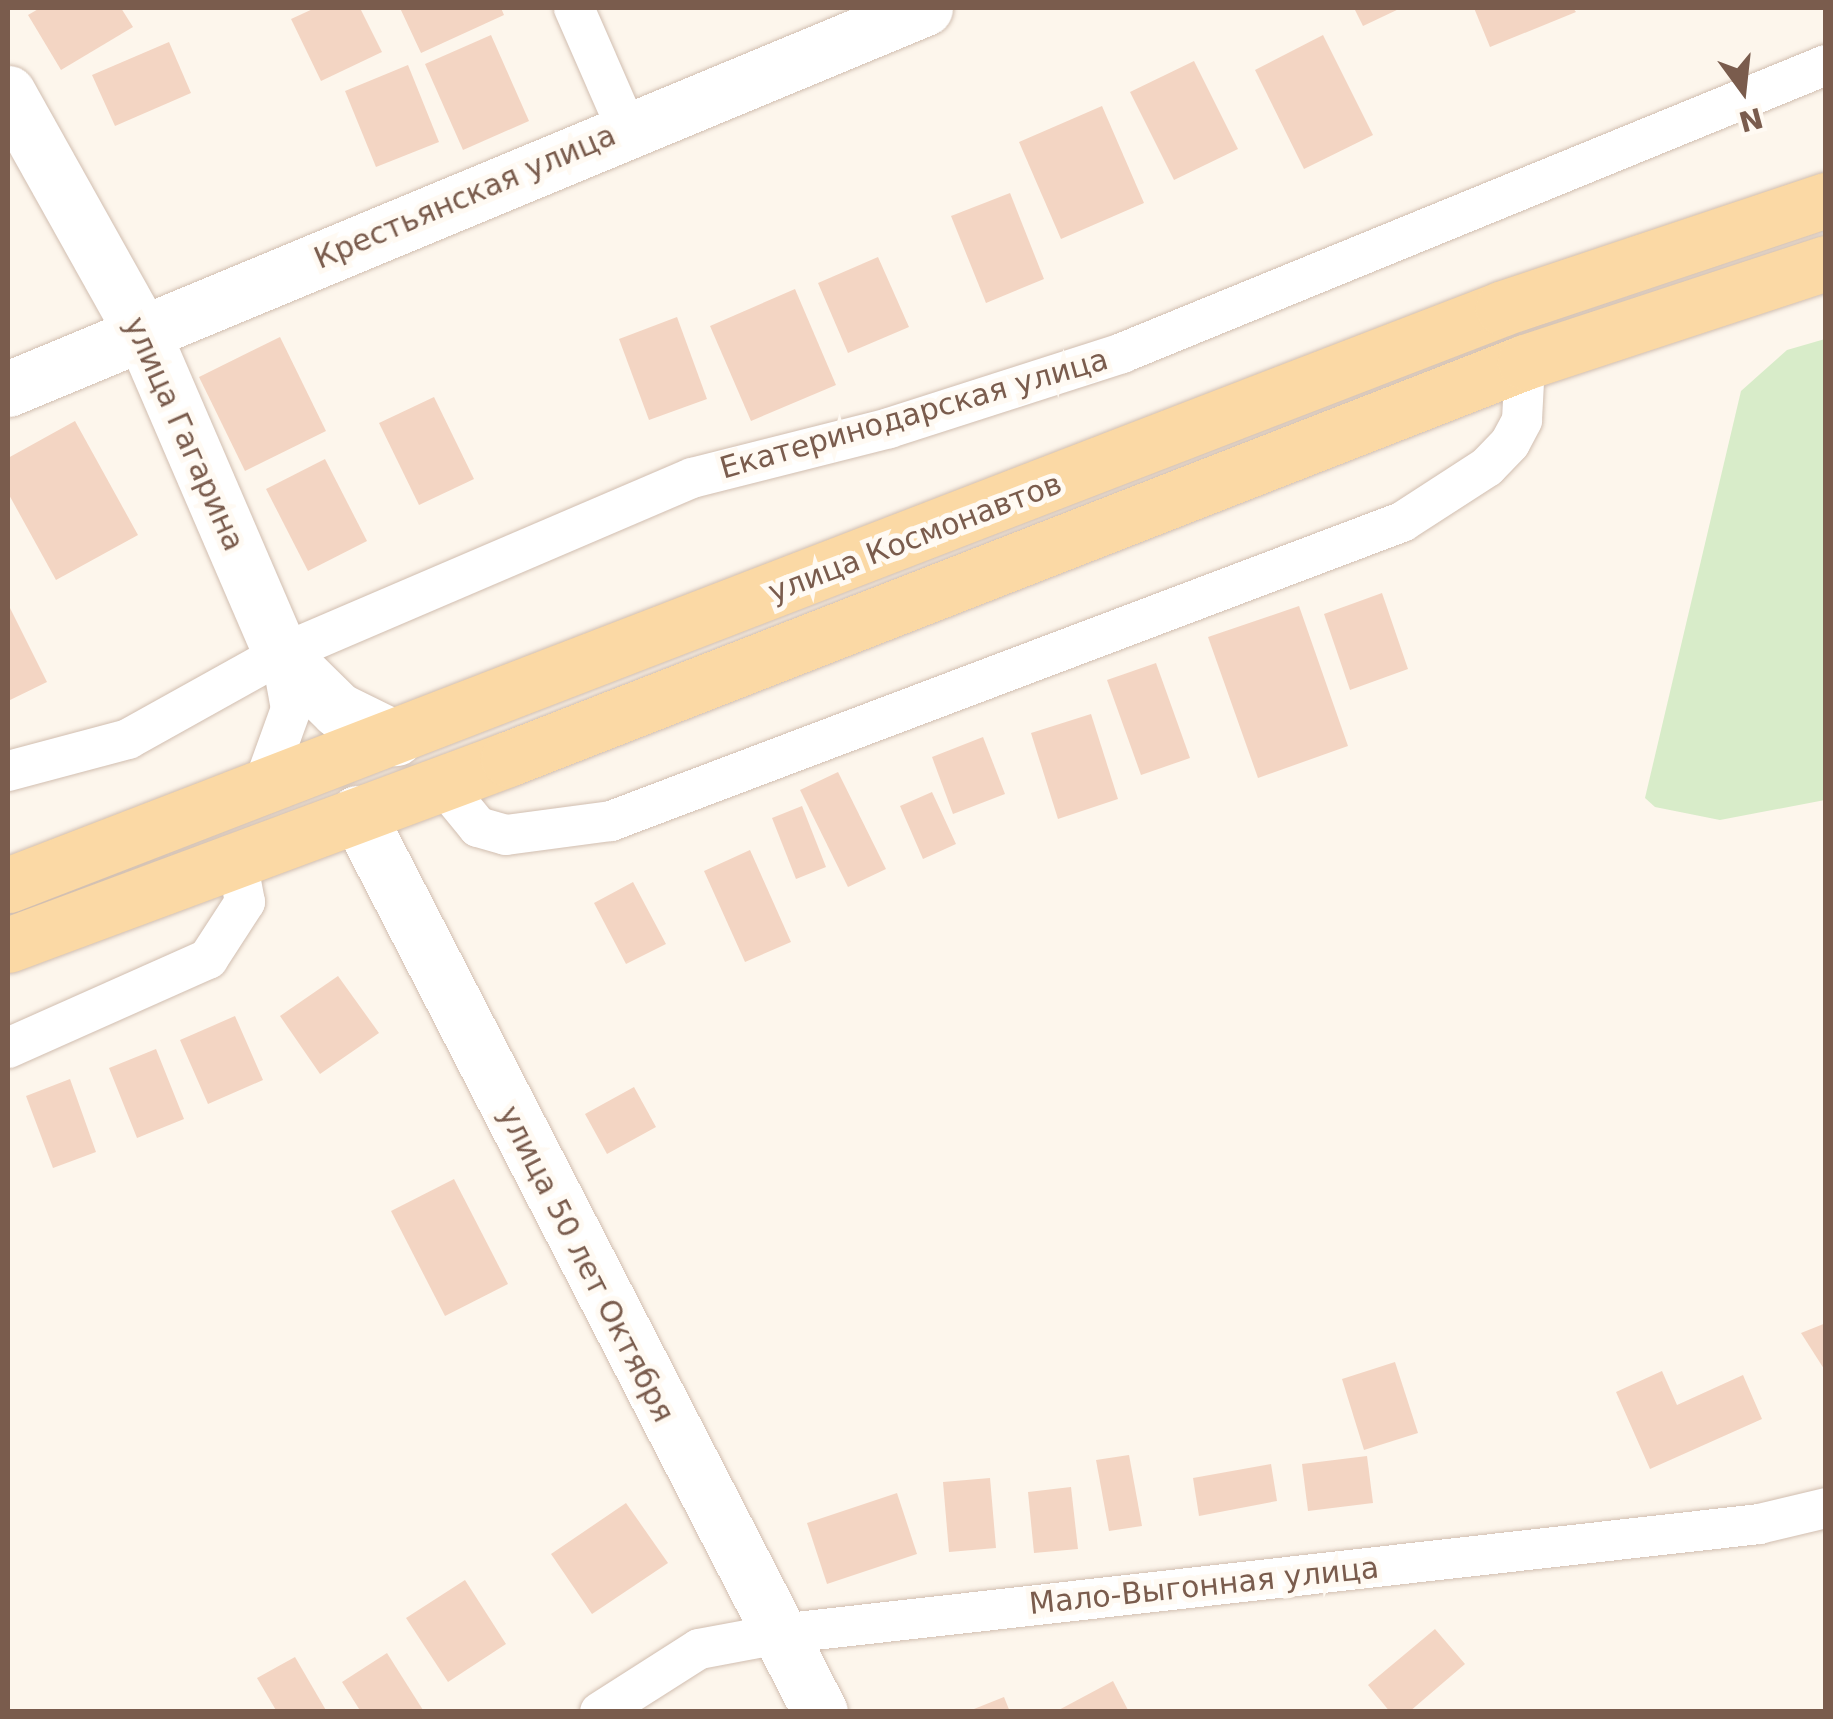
<!DOCTYPE html>
<meta charset="utf-8">
<style>
body{margin:0}
#map{position:relative;width:1833px;height:1719px;overflow:hidden;background:#fdf6ec;font-family:"DejaVu Sans",sans-serif}
div>[style]{position:absolute}
.green>*{inset:0;background:#d8ecc9}
.building>*{inset:0;background:#f3d5c3}
.roads{filter:drop-shadow(0 0 2px #d1beb0) drop-shadow(0 0 2px #d1beb0)}
.street>*{height:40px;margin:-20px;padding:0 20px;transform-origin:20px;border-radius:20px;background:#fff}
.secondary>*{height:55px;margin:-27.5px;padding:0 27.5px;transform-origin:27.5px;border-radius:27.5px;background:#fff}
.primary>*{height:55px;margin:-27.5px;padding:0 27.5px;transform-origin:27.5px;border-radius:27.5px;background:#fbd9a5}
span{translate:-50% -50%;white-space:nowrap;text-align:center;line-height:1.15;-webkit-text-stroke:10px #fffaf3;paint-order:stroke}
.street-label{font-size:30px;color:#7a5c4d}
.frame{position:absolute;inset:0;border:10px solid #7a5c4d;pointer-events:none}
.north{position:absolute;left:1693px;top:40px;width:100px;height:100px;-webkit-text-stroke:8px #fffaf3;paint-order:stroke;rotate:165deg;font-size:28px;font-weight:700;line-height:40px;text-align:center;color:#7a5c4d}
.north::after{content:'';display:block;margin:auto;width:35px;height:45px;background:#7a5c4d;clip-path:polygon(50% 0,100% 100%,50% 72%,0 100%)}
</style>
<div id="map">
<div class="green">
<div style="clip-path:polygon(1825px 339px,1825px 800px,1720px 820px,1655px 807px,1645px 798px,1741px 391px,1787px 350px)"></div>
</div>
<div class="building">
<div style="clip-path:polygon(40px 8px,121px 8px,133px 27px,61px 70px,28px 15px)"></div>
<div style="clip-path:polygon(315px 8px,360px 8px,382px 52px,321px 81px,291px 19px)"></div>
<div style="clip-path:polygon(400px 8px,501px 8px,504px 15px,421px 53px)"></div>
<div style="clip-path:polygon(1354px 8px,1401px 8px,1363px 26px)"></div>
<div style="clip-path:polygon(1474px 8px,1573px 8px,1576px 12px,1490px 47px)"></div>
<div style="clip-path:polygon(491px 35px,529px 121px,463px 150px,425px 64px)"></div>
<div style="clip-path:polygon(1323px 35px,1373px 135px,1304px 169px,1255px 70px)"></div>
<div style="clip-path:polygon(169px 42px,191px 93px,115px 126px,92px 75px)"></div>
<div style="clip-path:polygon(1194px 61px,1238px 149px,1174px 180px,1130px 92px)"></div>
<div style="clip-path:polygon(408px 65px,439px 142px,376px 167px,345px 91px)"></div>
<div style="clip-path:polygon(1102px 106px,1144px 203px,1061px 239px,1019px 142px)"></div>
<div style="clip-path:polygon(1010px 193px,1044px 279px,986px 303px,951px 216px)"></div>
<div style="clip-path:polygon(878px 257px,909px 327px,848px 353px,818px 283px)"></div>
<div style="clip-path:polygon(795px 289px,836px 385px,751px 421px,710px 326px)"></div>
<div style="clip-path:polygon(677px 317px,707px 399px,649px 420px,619px 339px)"></div>
<div style="clip-path:polygon(280px 337px,326px 431px,245px 471px,199px 377px)"></div>
<div style="clip-path:polygon(434px 397px,474px 479px,419px 505px,379px 423px)"></div>
<div style="clip-path:polygon(75px 421px,138px 535px,56px 580px,8px 493px,8px 458px)"></div>
<div style="clip-path:polygon(325px 459px,367px 541px,308px 571px,266px 489px)"></div>
<div style="clip-path:polygon(1382px 593px,1408px 669px,1350px 690px,1324px 614px)"></div>
<div style="clip-path:polygon(8px 604px,47px 682px,8px 701px)"></div>
<div style="clip-path:polygon(1299px 606px,1348px 746px,1258px 778px,1208px 637px)"></div>
<div style="clip-path:polygon(1156px 663px,1190px 758px,1141px 775px,1107px 680px)"></div>
<div style="clip-path:polygon(1091px 714px,1118px 799px,1058px 819px,1031px 733px)"></div>
<div style="clip-path:polygon(983px 737px,1005px 794px,953px 814px,932px 757px)"></div>
<div style="clip-path:polygon(838px 772px,886px 869px,848px 887px,800px 790px)"></div>
<div style="clip-path:polygon(932px 792px,956px 844px,923px 859px,900px 806px)"></div>
<div style="clip-path:polygon(802px 806px,826px 867px,796px 879px,772px 818px)"></div>
<div style="clip-path:polygon(750px 850px,791px 942px,745px 962px,704px 871px)"></div>
<div style="clip-path:polygon(633px 882px,666px 944px,626px 964px,594px 903px)"></div>
<div style="clip-path:polygon(338px 976px,379px 1033px,320px 1074px,280px 1016px)"></div>
<div style="clip-path:polygon(235px 1016px,263px 1080px,208px 1104px,180px 1040px)"></div>
<div style="clip-path:polygon(156px 1049px,184px 1119px,137px 1138px,109px 1068px)"></div>
<div style="clip-path:polygon(70px 1079px,96px 1152px,53px 1168px,26px 1096px)"></div>
<div style="clip-path:polygon(634px 1087px,656px 1127px,607px 1154px,585px 1114px)"></div>
<div style="clip-path:polygon(454px 1179px,508px 1284px,445px 1316px,391px 1211px)"></div>
<div style="clip-path:polygon(1826px 1323px,1826px 1372px,1801px 1333px)"></div>
<div style="clip-path:polygon(1395px 1362px,1418px 1433px,1364px 1450px,1342px 1379px)"></div>
<div style="clip-path:polygon(1662px 1371px,1677px 1405px,1743px 1375px,1762px 1419px,1650px 1469px,1616px 1392px)"></div>
<div style="clip-path:polygon(1129px 1455px,1142px 1526px,1109px 1531px,1096px 1460px)"></div>
<div style="clip-path:polygon(1367px 1456px,1373px 1503px,1308px 1511px,1302px 1464px)"></div>
<div style="clip-path:polygon(1271px 1464px,1277px 1501px,1199px 1516px,1193px 1478px)"></div>
<div style="clip-path:polygon(990px 1478px,996px 1548px,949px 1552px,943px 1482px)"></div>
<div style="clip-path:polygon(1071px 1487px,1078px 1549px,1034px 1553px,1028px 1492px)"></div>
<div style="clip-path:polygon(897px 1493px,917px 1554px,827px 1584px,807px 1523px)"></div>
<div style="clip-path:polygon(626px 1503px,668px 1563px,592px 1614px,551px 1554px)"></div>
<div style="clip-path:polygon(465px 1580px,506px 1644px,448px 1682px,406px 1618px)"></div>
<div style="clip-path:polygon(1435px 1629px,1465px 1664px,1409px 1712px,1390px 1712px,1368px 1685px)"></div>
<div style="clip-path:polygon(387px 1653px,423px 1710px,420px 1712px,361px 1712px,342px 1682px)"></div>
<div style="clip-path:polygon(295px 1657px,327px 1712px,277px 1712px,257px 1678px)"></div>
<div style="clip-path:polygon(1113px 1681px,1129px 1712px,1055px 1712px)"></div>
<div style="clip-path:polygon(1004px 1697px,1010px 1712px,969px 1712px,969px 1711px)"></div>
</div>
<div class="roads">
<div class="street">
<div style="left:574px;top:8px;width:130px;rotate:66.4deg"></div>
<div style="left:8px;top:771px;width:124px;rotate:-14.9deg"></div>
<div style="left:128px;top:739px;width:175px;rotate:-29.1deg"></div>
<div style="left:281px;top:654px;width:447px;rotate:-23.2deg"></div>
<div style="left:692px;top:478px;width:203px;rotate:-14.2deg"></div>
<div style="left:889px;top:428px;width:245px;rotate:-17.8deg"></div>
<div style="left:1122px;top:353px;width:761px;rotate:-22.25deg"></div>
<div style="left:442px;top:783px;width:57px;rotate:50.7deg"></div>
<div style="left:478px;top:827px;width:29px;rotate:16deg"></div>
<div style="left:506px;top:835px;width:106px;rotate:-7.6deg"></div>
<div style="left:611px;top:821px;width:846px;rotate:-20.71deg"></div>
<div style="left:1402px;top:522px;width:101px;rotate:-32.9deg"></div>
<div style="left:1487px;top:467px;width:33px;rotate:-46deg"></div>
<div style="left:1510px;top:443px;width:26px;rotate:-62deg"></div>
<div style="left:1522px;top:420px;width:58px;rotate:-87deg"></div>
<div style="left:262px;top:789px;width:85px;rotate:-70.1deg"></div>
<div style="left:291px;top:709px;width:56px;rotate:-100.3deg"></div>
<div style="left:8px;top:1048px;width:219px;rotate:-24deg"></div>
<div style="left:208px;top:959px;width:68px;rotate:-57deg"></div>
<div style="left:245px;top:902px;width:42px;rotate:-101deg"></div>
<div style="left:600px;top:1712px;width:117px;rotate:-32.5deg"></div>
<div style="left:699px;top:1649px;width:81px;rotate:-10.6deg"></div>
<div style="left:779px;top:1634px;width:986px;rotate:-6.4deg"></div>
<div style="left:1759px;top:1524px;width:69px;rotate:-13.4deg"></div>
</div>
<div class="secondary">
<div style="left:8px;top:93px;width:278px;rotate:60.8deg"></div>
<div style="left:144px;top:336px;width:346px;rotate:66.7deg"></div>
<div style="left:281px;top:654px;width:80px;rotate:44.5deg"></div>
<div style="left:338px;top:710px;width:64px;rotate:26.2deg"></div>
<div style="left:8px;top:389px;width:993px;rotate:-22.56deg"></div>
<div style="left:357px;top:813px;width:1011px;rotate:62.75deg"></div>
</div>
<div class="primary">
<div style="left:8px;top:885px;width:1602px;rotate:-21.1deg"></div>
<div style="left:1503px;top:308px;width:341px;rotate:-18.5deg"></div>
<div style="left:8px;top:945px;width:533px;rotate:-20.41deg"></div>
<div style="left:508px;top:759px;width:1092px;rotate:-21.32deg"></div>
<div style="left:1525px;top:362px;width:317px;rotate:-18.2deg"></div>
</div>
</div>
<div class="street-label">
<span style="left:465px;top:197px;rotate:-23deg">Крестьянская улица</span>
<span style="left:914px;top:414px;rotate:-16deg">Екатеринодарская улица</span>
<span style="left:184px;top:434px;rotate:66deg">улица Гагарина</span>
<span style="left:915px;top:538px;rotate:-21deg">улица Космонавтов</span>
<span style="left:586px;top:1264px;rotate:63deg">улица 50 лет Октября</span>
<span style="left:1204px;top:1586px;rotate:-6deg">Мало-Выгонная улица</span>
</div>
<div class="frame"></div>
<div class="north">N</div>
</div>
